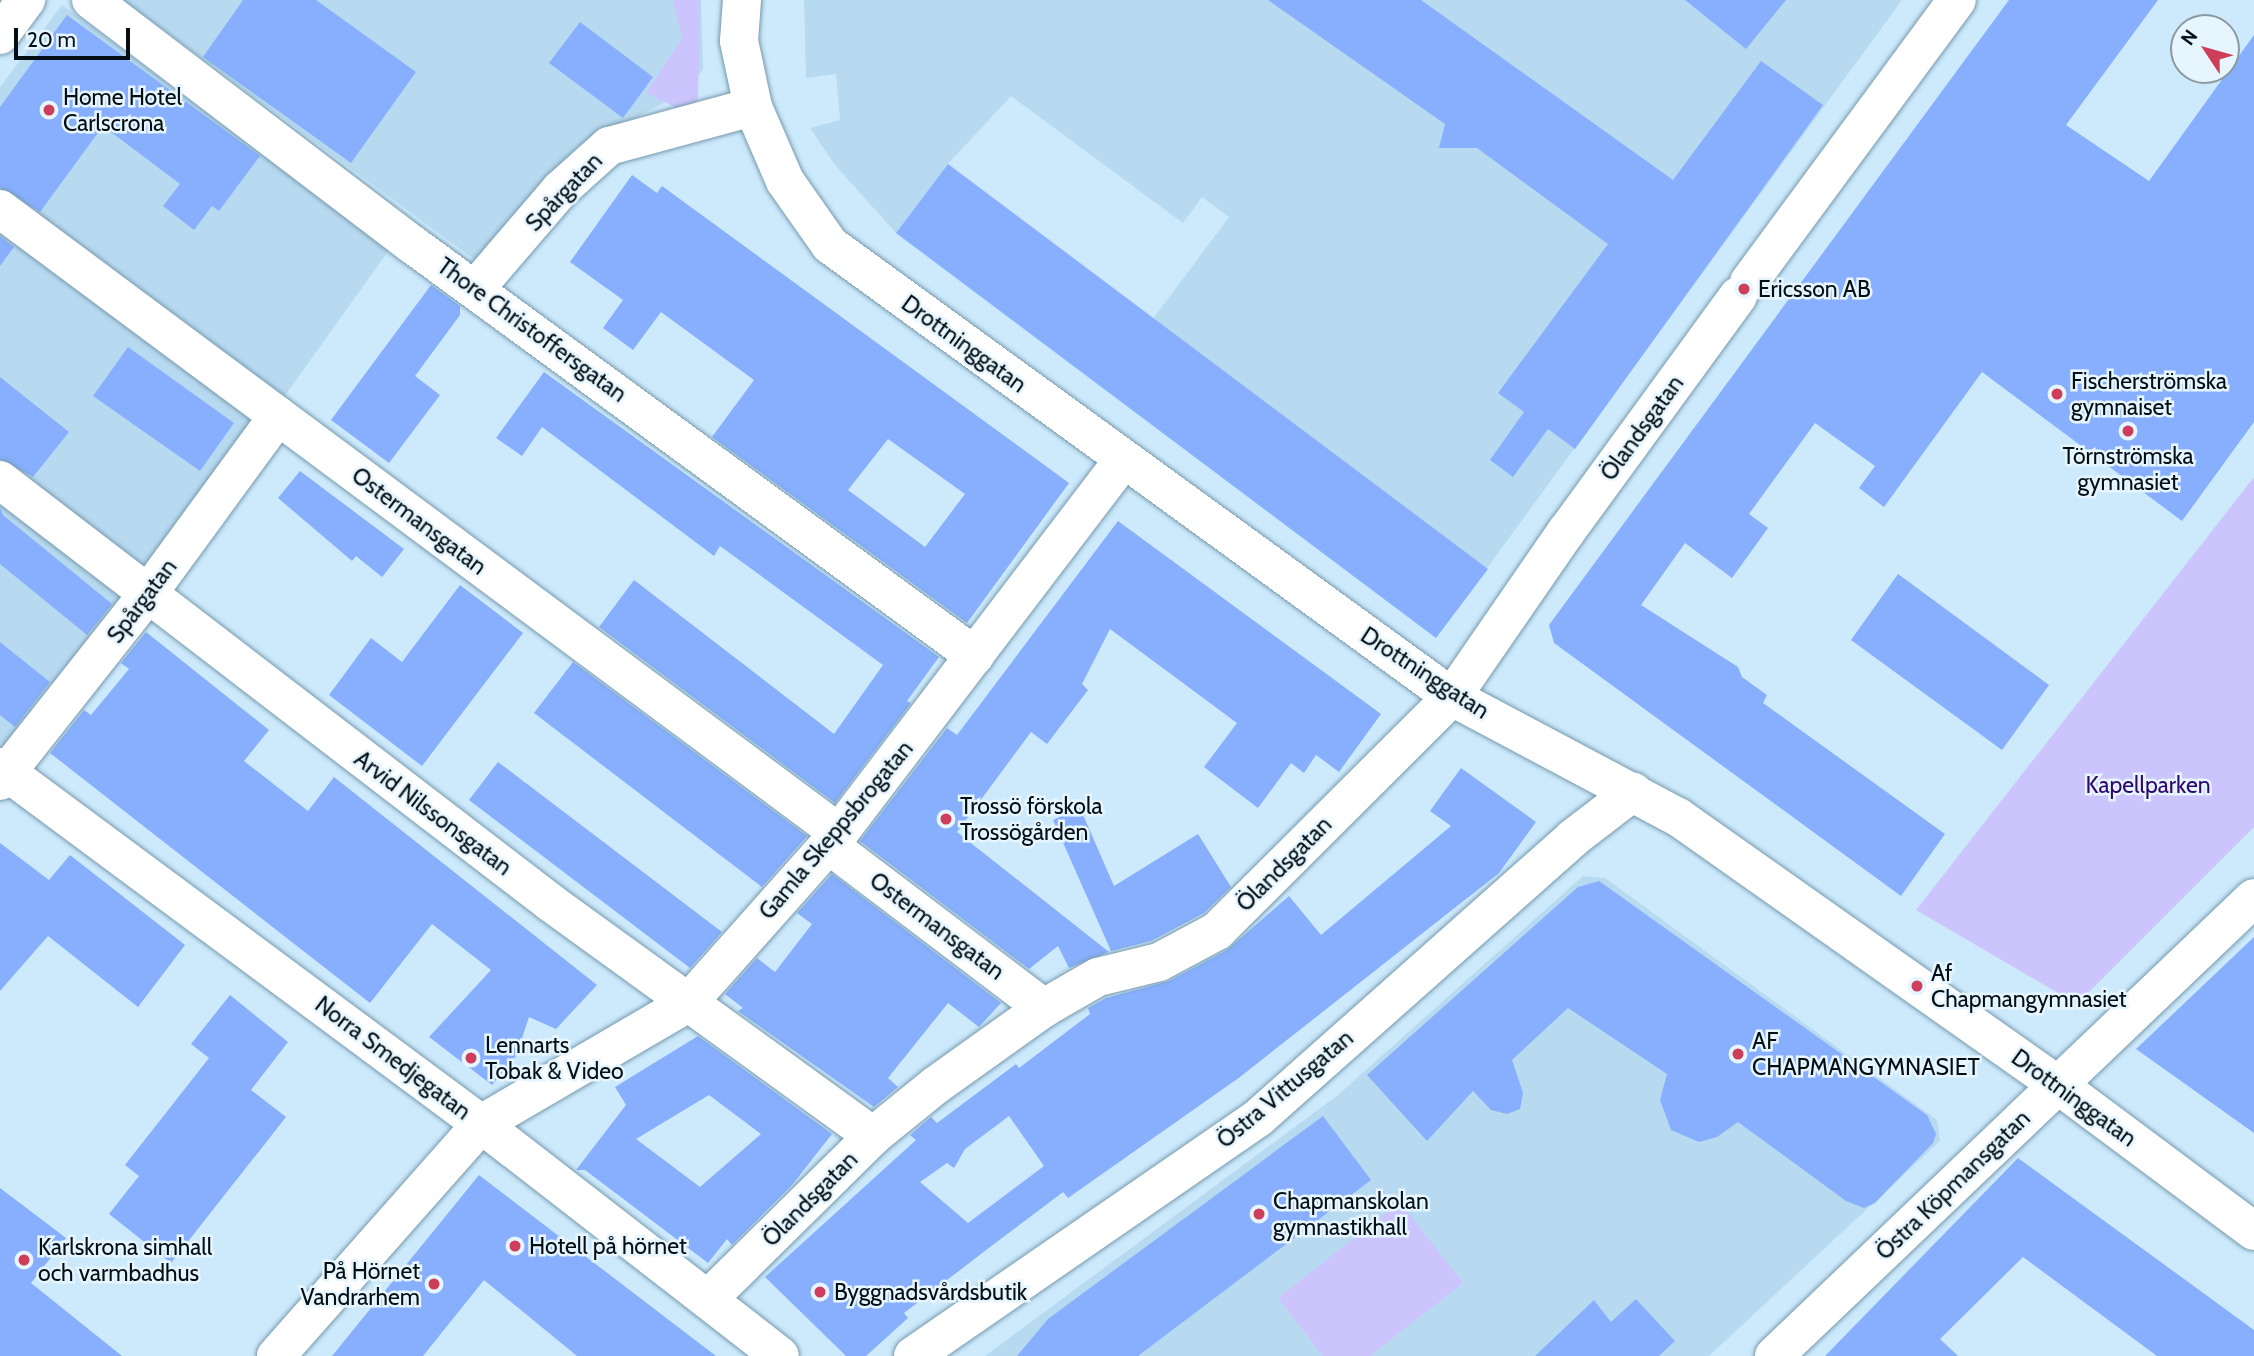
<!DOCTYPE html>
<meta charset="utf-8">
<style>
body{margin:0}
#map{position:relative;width:2254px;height:1356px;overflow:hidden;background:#cdeafc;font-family:Cabin,sans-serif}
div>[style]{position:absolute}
.built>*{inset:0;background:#b8daf0}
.green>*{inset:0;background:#ccc5fd}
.building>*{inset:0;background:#87affe}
.roads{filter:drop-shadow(0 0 2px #7799ae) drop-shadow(0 0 2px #7799ae)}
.minor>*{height:38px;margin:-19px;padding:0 19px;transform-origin:19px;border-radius:19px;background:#fff}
.dots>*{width:19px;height:19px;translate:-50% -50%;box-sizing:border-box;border:4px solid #e6f5fe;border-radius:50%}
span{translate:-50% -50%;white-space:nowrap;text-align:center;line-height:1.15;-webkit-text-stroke:5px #e6f5fe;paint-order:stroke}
.poi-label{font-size:23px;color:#030e15}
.left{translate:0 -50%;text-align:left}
.right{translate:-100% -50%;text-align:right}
.street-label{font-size:23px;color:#030e15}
.park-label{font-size:23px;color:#2f066d}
.north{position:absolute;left:2170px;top:14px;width:70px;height:70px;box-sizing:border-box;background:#e6f5fe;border:2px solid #8b99a1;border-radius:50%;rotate:306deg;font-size:19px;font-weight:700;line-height:28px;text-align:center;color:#030e15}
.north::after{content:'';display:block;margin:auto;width:24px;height:32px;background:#ce3e5a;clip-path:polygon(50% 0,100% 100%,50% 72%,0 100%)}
.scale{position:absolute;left:14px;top:28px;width:116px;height:32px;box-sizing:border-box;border:4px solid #030e15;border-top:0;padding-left:9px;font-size:21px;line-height:24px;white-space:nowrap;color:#030e15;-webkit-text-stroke:5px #e6f5fe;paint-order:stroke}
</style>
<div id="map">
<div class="built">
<div style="clip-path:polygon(123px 0,701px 0,703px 69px,689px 90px,576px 148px,479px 263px)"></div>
<div style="clip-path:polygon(804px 0,1902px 0,1436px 638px,1102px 387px,1229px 217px,1202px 197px,1183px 223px,1011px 96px,948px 164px,896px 233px,834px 164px,810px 128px,840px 120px,836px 74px,806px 78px)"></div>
<div style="clip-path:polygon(62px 5px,389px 250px,24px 761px,0 743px,0 87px)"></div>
<div style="clip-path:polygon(1583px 876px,1605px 878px,1937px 1120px,1940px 1141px,1709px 1356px,985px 1356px,1338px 1095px)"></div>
</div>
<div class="green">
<div style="clip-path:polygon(673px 0,700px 0,698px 100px,689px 114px,646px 93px,682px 38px)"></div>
<div style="clip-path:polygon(2254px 477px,2254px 827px,2077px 1004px,1916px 910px)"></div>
<div style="clip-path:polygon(1400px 1202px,1463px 1283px,1370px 1356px,1323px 1356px,1278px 1298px)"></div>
</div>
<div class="building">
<div style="clip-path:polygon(243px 0,316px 0,416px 72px,351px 163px,203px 57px)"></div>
<div style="clip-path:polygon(1268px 0,1421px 0,1673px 180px,1761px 61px,1823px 105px,1575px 449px,1548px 429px,1513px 477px,1490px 460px,1524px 412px,1498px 393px,1608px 244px,1477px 148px,1439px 148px,1445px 124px)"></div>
<div style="clip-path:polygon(1685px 0,1786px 0,1746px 49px)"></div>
<div style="clip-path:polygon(2009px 0,2158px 0,2066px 125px,2149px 181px,2254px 35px,2254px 422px,2182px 521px,1982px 372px,1884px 507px,1859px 488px,1875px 466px,1815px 423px,1749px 514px,1768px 528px,1732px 578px,1685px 543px,1641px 605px,1738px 667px,1742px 677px,1767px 695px,1763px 703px,1945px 834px,1901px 896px,1554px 643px,1549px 625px)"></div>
<div style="clip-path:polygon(67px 15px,260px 156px,219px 211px,212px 206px,194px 230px,163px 206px,180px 184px,103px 126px,40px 212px,0 188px,0 107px)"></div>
<div style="clip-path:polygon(580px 22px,653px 77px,623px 118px,549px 63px)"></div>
<div style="clip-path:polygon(948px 164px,1488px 569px,1436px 638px,896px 233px)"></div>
<div style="clip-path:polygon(evenodd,632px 175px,657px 193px,662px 186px,1069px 483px,967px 623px,712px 437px,754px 380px,661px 312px,633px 350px,603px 328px,623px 300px,570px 262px,632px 175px,888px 439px,965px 494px,925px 547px,848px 490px,888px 439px)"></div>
<div style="clip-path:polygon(0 236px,14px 247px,0 266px)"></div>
<div style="clip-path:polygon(431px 285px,460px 306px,460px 315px,415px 376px,440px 395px,389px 463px,331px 420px)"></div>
<div style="clip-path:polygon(128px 347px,234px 423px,200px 471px,93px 396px)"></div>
<div style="clip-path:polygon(544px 372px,939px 657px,907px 701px,911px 703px,835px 803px,599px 627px,634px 580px,834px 734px,883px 665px,720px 546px,714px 556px,542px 427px,522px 456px,496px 438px)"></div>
<div style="clip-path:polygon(0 377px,69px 432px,33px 477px,0 459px)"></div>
<div style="clip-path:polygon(300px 471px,404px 549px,382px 577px,356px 556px,352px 561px,278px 498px)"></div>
<div style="clip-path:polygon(0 508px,3px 515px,112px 604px,87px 635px,0 564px)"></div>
<div style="clip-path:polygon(1118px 521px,1381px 714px,1339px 772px,1316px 755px,1304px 773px,1291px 763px,1258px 808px,1204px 767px,1237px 723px,1110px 629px,1082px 684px,1088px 690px,1047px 744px,1031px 732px,957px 832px,1109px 952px,1069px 968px,1058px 946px,1029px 969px,860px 841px,947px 728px,957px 735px)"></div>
<div style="clip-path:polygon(1898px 574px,2049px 685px,2002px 750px,1851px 640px)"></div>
<div style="clip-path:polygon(460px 585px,523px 633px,422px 766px,329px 695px,371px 638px,402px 662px)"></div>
<div style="clip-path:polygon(146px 632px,269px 730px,244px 761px,308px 811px,334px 777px,597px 985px,556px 1029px,529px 1017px,516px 1056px,492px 1085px,429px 1037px,491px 970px,432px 924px,370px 1003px,50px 753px,84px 710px,91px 715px,129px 669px,121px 663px)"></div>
<div style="clip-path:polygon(0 642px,50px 682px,15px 727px,0 715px)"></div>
<div style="clip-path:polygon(573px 662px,807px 836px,762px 887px,534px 713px)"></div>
<div style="clip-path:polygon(498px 762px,722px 932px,690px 968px,469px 800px)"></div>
<div style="clip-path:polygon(evenodd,1461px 768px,1536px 822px,1499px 873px,1240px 1077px,1068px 1198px,1063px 1192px,994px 1244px,904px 1313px,908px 1318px,866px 1356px,846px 1356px,765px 1277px,916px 1140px,910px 1135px,931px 1117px,937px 1123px,1016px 1064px,1019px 1068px,1090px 1014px,1088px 1008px,1106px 998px,1169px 981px,1227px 950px,1289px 896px,1321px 935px,1451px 826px,1430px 811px,1461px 768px,1009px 1116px,1044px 1166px,968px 1223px,920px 1182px,947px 1163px,954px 1168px,965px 1149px,1009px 1116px)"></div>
<div style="clip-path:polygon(1080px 808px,1114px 886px,1198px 834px,1231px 887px,1204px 913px,1151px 941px,1111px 951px,1053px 820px)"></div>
<div style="clip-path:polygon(0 843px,49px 880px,70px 855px,185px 945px,138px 1007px,48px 936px,0 991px)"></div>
<div style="clip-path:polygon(832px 874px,1001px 1003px,979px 1027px,948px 1003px,888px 1078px,898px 1087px,874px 1107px,738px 1011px,743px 1008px,725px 994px,757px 958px,775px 972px,812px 924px,797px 913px)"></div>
<div style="clip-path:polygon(1599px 881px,1927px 1115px,1936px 1134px,1933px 1143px,1875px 1203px,1864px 1208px,1846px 1201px,1738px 1122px,1717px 1137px,1699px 1142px,1671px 1130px,1660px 1100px,1667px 1074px,1568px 1008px,1512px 1060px,1523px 1093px,1520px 1109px,1507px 1114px,1491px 1110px,1473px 1091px,1427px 1141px,1367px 1075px,1578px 887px)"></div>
<div style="clip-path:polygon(2254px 937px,2254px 1133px,2136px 1049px)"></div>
<div style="clip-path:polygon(230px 995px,288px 1042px,251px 1090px,286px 1117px,171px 1263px,109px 1214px,139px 1176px,125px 1165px,209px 1058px,191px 1044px)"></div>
<div style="clip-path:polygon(evenodd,698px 1036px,832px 1134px,792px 1185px,732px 1245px,727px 1239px,708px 1263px,585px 1170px,576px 1170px,626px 1105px,615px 1087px,698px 1036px,709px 1095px,761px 1134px,700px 1187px,636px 1139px,709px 1095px)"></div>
<div style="clip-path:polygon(1323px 1116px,1371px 1180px,1138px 1356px,1017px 1356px,1048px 1319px)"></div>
<div style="clip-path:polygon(2018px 1158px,2254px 1330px,2254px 1356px,2157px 1356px,2023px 1257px,1940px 1339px,1958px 1356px,1825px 1356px)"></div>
<div style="clip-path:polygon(479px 1175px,716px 1356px,577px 1356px,484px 1280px,423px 1356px,332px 1356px)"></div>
<div style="clip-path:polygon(0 1188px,66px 1238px,31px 1283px,122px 1356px,0 1356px)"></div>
<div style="clip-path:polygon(1636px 1299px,1675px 1341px,1659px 1356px,1535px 1356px,1594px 1300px,1611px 1322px)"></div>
</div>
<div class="roads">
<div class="minor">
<div style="left:91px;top:0;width:405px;rotate:37.3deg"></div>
<div style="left:413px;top:245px;width:696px;rotate:36.18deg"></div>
<div style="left:742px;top:0;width:41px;rotate:94.2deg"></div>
<div style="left:739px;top:41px;width:67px;rotate:78deg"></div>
<div style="left:753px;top:107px;width:81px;rotate:66.6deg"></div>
<div style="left:785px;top:181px;width:78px;rotate:54.9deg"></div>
<div style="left:830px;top:245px;width:769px;rotate:36.01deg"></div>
<div style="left:1452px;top:697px;width:256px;rotate:28deg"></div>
<div style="left:1678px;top:817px;width:465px;rotate:35.2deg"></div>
<div style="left:2058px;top:1085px;width:244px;rotate:36.7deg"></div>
<div style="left:0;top:35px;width:44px;rotate:-53.4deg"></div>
<div style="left:0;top:209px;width:1046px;rotate:36.64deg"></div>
<div style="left:1749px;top:282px;width:350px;rotate:-53.6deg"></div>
<div style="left:476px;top:288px;width:129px;rotate:-49.4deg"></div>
<div style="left:560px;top:190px;width:66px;rotate:-41.9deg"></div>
<div style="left:609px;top:146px;width:149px;rotate:-15.2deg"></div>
<div style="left:0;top:480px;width:695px;rotate:37.51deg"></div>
<div style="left:551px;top:903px;width:397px;rotate:35.9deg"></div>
<div style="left:0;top:767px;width:599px;rotate:36.58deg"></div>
<div style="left:481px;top:1124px;width:378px;rotate:37.8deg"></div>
<div style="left:0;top:781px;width:237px;rotate:-51.7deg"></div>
<div style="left:147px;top:595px;width:222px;rotate:-53.8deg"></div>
<div style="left:829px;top:845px;width:270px;rotate:37.2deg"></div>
<div style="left:709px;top:1298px;width:231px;rotate:-44.6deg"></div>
<div style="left:873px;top:1136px;width:81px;rotate:-39deg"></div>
<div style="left:936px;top:1085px;width:133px;rotate:-35.5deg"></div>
<div style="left:1044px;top:1008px;width:62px;rotate:-29.9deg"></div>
<div style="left:1098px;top:977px;width:63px;rotate:-13.8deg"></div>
<div style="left:1159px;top:962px;width:66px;rotate:-28.1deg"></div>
<div style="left:1217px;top:931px;width:332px;rotate:-44.9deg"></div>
<div style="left:1452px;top:697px;width:201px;rotate:-55.4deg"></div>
<div style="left:1566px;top:532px;width:292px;rotate:-53.9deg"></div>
<div style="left:276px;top:1356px;width:310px;rotate:-48.5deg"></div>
<div style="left:481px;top:1124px;width:240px;rotate:-30.3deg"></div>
<div style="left:688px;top:1003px;width:227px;rotate:-48.4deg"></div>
<div style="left:839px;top:833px;width:469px;rotate:-52.7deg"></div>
<div style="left:913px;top:1356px;width:419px;rotate:-34.6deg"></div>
<div style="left:1258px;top:1118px;width:421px;rotate:-41.6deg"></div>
<div style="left:1573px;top:838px;width:76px;rotate:-37.5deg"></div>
<div style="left:1774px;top:1356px;width:663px;rotate:-43.66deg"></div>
</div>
</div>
<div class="dots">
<div style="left:49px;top:110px;background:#ce3e5a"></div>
<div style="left:1744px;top:289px;background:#ce3e5a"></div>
<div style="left:2057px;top:394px;background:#ce3e5a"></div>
<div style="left:2128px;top:431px;background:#ce3e5a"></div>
<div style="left:946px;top:819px;background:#ce3e5a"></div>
<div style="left:1917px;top:986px;background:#ce3e5a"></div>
<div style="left:1738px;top:1054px;background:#ce3e5a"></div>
<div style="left:471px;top:1058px;background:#ce3e5a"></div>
<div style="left:1259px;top:1214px;background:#ce3e5a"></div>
<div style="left:515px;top:1246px;background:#ce3e5a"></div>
<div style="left:24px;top:1260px;background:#ce3e5a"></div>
<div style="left:434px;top:1284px;background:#ce3e5a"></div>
<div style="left:820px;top:1292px;background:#ce3e5a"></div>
</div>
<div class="poi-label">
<span class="left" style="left:63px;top:110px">Home Hotel<br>Carlscrona</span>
<span class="left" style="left:1758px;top:289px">Ericsson AB</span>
<span class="left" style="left:2071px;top:394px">Fischerströmska<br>gymnaiset</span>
<span style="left:2128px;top:469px">Törnströmska<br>gymnasiet</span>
<span class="left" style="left:960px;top:819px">Trossö förskola<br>Trossögården</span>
<span class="left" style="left:1931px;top:986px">Af<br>Chapmangymnasiet</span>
<span class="left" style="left:1752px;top:1054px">AF<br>CHAPMANGYMNASIET</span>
<span class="left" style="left:485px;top:1058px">Lennarts<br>Tobak &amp; Video</span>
<span class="left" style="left:1273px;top:1214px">Chapmanskolan<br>gymnastikhall</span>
<span class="left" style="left:529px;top:1246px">Hotell på hörnet</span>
<span class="left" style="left:38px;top:1260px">Karlskrona simhall<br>och varmbadhus</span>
<span class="right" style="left:420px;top:1284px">På Hörnet<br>Vandrarhem</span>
<span class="left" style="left:834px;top:1292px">Byggnadsvårdsbutik</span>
</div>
<div class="street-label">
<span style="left:564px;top:192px;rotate:-46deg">Spårgatan</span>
<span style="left:532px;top:330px;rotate:36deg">Thore Christoffersgatan</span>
<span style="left:964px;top:344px;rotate:36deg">Drottninggatan</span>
<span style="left:1642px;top:428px;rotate:-54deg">Ölandsgatan</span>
<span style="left:419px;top:521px;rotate:37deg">Ostermansgatan</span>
<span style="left:142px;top:601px;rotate:-53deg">Spårgatan</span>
<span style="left:1425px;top:673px;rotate:33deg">Drottninggatan</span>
<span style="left:433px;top:813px;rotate:37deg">Arvid Nilssonsgatan</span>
<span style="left:836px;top:830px;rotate:-50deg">Gamla Skeppsbrogatan</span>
<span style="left:1284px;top:864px;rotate:-45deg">Ölandsgatan</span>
<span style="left:937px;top:926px;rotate:37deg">Ostermansgatan</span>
<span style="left:393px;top:1058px;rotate:37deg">Norra Smedjegatan</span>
<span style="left:1285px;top:1089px;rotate:-40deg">Östra Vittusgatan</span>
<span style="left:2074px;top:1098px;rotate:36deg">Drottninggatan</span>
<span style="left:1953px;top:1185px;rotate:-44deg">Östra Köpmansgatan</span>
<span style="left:810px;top:1199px;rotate:-45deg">Ölandsgatan</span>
</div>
<div class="park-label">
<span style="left:2148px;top:785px">Kapellparken</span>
</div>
<div class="north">N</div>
<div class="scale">20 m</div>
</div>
